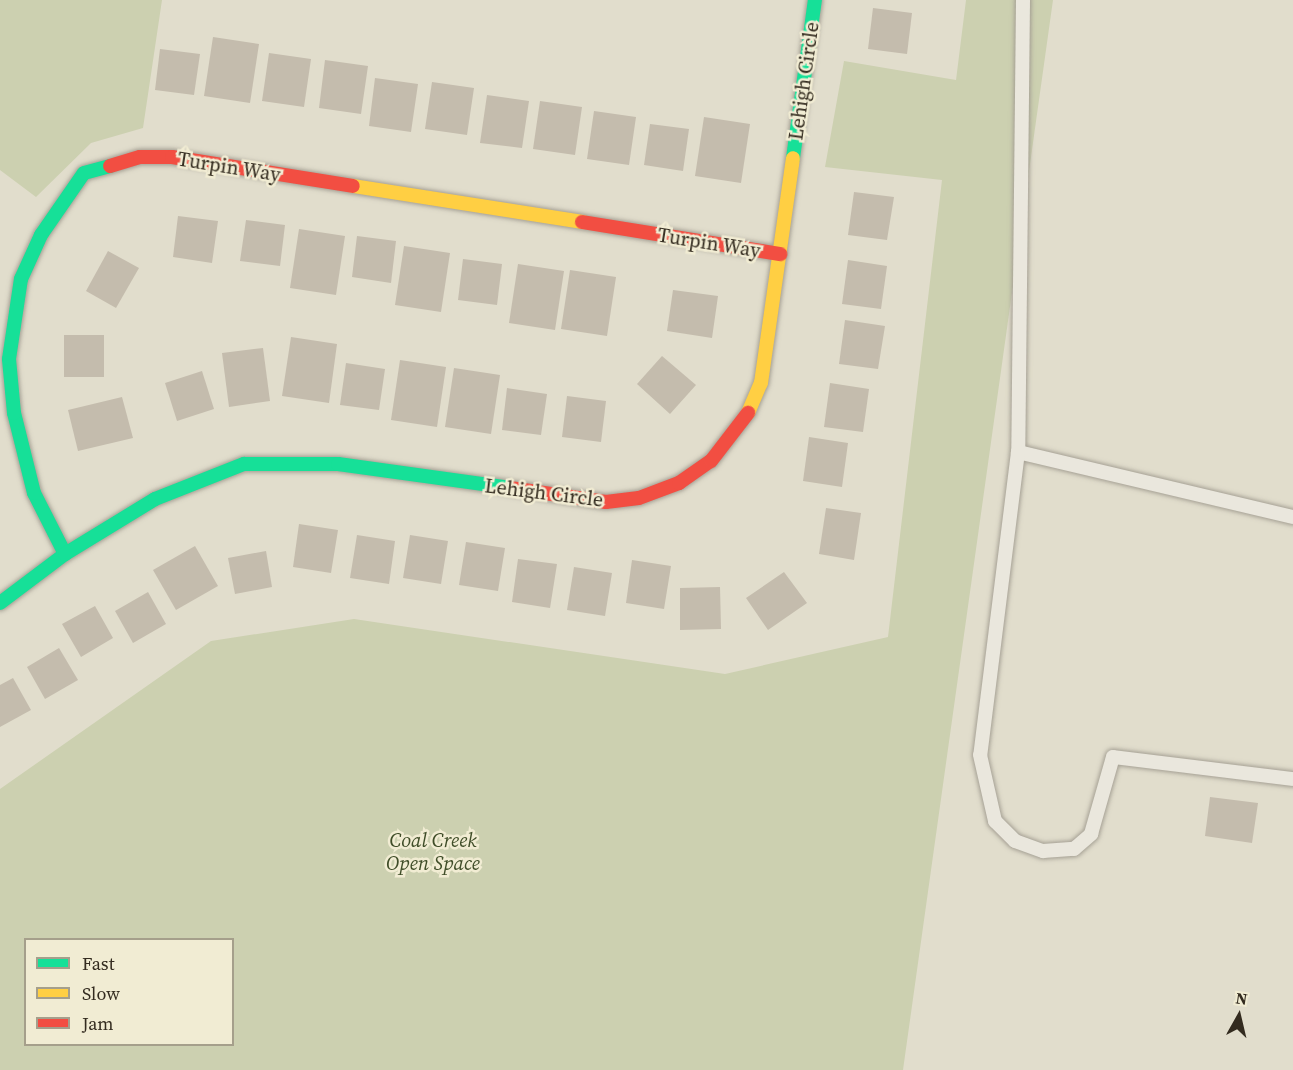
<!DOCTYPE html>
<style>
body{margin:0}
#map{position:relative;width:1293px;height:1070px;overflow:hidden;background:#e1ddcc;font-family:"Source Serif 4",serif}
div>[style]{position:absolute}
.green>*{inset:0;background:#ccd0b0}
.building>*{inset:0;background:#c4bcad}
.roads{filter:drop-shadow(0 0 2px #a6a195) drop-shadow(0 0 2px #a6a195)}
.lane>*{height:14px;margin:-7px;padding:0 7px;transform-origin:7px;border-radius:7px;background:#eae7dd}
.fast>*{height:14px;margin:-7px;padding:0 7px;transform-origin:7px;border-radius:7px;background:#16e098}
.slow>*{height:14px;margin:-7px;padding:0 7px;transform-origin:7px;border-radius:7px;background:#ffcf43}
.jam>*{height:14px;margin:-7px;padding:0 7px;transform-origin:7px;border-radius:7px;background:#f24e42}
span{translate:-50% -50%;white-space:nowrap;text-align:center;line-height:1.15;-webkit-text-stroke:5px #f1ecd3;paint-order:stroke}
.street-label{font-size:20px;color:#332b1f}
.park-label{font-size:20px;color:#3f4d28;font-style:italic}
.legend{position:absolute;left:24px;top:938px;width:210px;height:108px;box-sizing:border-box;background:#f1ecd3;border:2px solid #a59f8b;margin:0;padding:8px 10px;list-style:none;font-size:18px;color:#332b1f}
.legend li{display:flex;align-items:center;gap:12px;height:30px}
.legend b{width:30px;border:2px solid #a59f8b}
.north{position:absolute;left:1209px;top:986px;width:60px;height:60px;-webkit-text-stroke:4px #f1ecd3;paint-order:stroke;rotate:8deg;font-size:16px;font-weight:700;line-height:24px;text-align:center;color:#332b1f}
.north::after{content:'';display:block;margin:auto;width:21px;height:27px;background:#332b1f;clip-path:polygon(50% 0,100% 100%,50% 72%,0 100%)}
</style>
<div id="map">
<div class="green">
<div style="clip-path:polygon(0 0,162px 0,143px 128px,91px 143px,36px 197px,0 170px)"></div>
<div style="clip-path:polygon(evenodd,966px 0,1053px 0,903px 1070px,0 1070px,0 789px,211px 641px,354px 619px,725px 674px,888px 637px,942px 180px,825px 167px,844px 61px,956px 80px,966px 0,26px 940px,232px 940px,232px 1044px,26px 1044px,26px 940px)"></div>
</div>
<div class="building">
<div style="clip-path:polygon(873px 8px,912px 13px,907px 54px,868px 49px)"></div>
<div style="clip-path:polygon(213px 37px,259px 44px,250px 103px,204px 96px)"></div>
<div style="clip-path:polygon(160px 49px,200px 54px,194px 95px,155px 90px)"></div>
<div style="clip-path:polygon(269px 53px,311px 59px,304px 107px,262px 101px)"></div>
<div style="clip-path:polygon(325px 60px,368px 66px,361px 114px,319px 108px)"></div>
<div style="clip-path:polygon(375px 78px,418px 84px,411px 132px,369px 126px)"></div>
<div style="clip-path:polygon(432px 82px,474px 88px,467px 135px,425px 129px)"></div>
<div style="clip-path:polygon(487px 95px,529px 101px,522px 148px,480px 143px)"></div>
<div style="clip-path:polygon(540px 101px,582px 107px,575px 155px,533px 149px)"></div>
<div style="clip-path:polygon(594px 111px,636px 117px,629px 165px,587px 159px)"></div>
<div style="clip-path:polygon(704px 117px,750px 124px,741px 183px,695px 176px)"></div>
<div style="clip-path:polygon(650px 124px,689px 129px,683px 171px,644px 165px)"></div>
<div style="clip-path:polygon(854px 192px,894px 197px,887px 240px,848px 235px)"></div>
<div style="clip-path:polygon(178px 216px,218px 221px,212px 263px,173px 257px)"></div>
<div style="clip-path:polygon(246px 220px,285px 225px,280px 266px,240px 261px)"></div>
<div style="clip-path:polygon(299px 229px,345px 236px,336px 295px,290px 288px)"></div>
<div style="clip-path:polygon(357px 236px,396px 241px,391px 283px,352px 277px)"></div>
<div style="clip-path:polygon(404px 246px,450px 253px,441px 312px,395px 305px)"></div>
<div style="clip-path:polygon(108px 251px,139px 268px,116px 308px,86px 291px)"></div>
<div style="clip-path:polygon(463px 259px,502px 264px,497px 305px,458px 300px)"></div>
<div style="clip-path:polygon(848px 260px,887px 266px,881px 309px,842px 304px)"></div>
<div style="clip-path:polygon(518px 264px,564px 271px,555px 330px,509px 323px)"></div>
<div style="clip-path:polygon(570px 270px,616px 277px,607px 336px,561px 329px)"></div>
<div style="clip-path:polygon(673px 290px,718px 296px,712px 338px,667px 331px)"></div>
<div style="clip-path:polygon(845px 320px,885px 326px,878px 369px,839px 364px)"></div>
<div style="clip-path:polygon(64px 335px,104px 335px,104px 377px,64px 377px)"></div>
<div style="clip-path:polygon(291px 337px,337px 344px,329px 403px,282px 396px)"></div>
<div style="clip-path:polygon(263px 348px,270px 401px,229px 407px,222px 353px)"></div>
<div style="clip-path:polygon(662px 356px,696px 385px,670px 414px,637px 384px)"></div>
<div style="clip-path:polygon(400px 360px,446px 367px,437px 427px,391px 420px)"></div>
<div style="clip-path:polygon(346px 363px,385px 369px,379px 410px,340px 405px)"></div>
<div style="clip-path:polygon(454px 368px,500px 375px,491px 434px,445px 427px)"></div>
<div style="clip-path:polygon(202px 371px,214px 409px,177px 421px,165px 383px)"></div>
<div style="clip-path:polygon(830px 383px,869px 389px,863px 432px,824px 427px)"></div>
<div style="clip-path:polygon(507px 388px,547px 394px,541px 435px,502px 430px)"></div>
<div style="clip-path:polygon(567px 396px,606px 401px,601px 442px,562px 437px)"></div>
<div style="clip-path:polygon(122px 397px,133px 438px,78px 451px,68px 410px)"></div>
<div style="clip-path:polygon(809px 437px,848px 443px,842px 487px,803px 481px)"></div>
<div style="clip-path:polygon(826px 508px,861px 513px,854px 560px,819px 554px)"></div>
<div style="clip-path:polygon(299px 524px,338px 530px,331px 573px,293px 567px)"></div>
<div style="clip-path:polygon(357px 535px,395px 541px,389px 584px,350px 578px)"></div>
<div style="clip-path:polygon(410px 535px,448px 541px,441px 584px,403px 578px)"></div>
<div style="clip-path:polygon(466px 542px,505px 548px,498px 591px,459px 585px)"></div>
<div style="clip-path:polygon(195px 546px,218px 586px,176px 610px,153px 570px)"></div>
<div style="clip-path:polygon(266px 551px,272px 587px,235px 594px,228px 558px)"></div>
<div style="clip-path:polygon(518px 559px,557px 564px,550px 608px,512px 602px)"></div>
<div style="clip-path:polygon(632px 560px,671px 566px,664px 609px,626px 603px)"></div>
<div style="clip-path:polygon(574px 567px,612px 573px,605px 616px,567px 610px)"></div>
<div style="clip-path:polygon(784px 572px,807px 603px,768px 630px,746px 598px)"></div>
<div style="clip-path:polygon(720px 587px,721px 629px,680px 630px,680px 588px)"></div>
<div style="clip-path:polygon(148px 592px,166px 624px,133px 643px,115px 611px)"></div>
<div style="clip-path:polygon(95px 606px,113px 638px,81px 657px,62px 624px)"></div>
<div style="clip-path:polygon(59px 648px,78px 680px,45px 699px,27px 667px)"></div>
<div style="clip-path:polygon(13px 678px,31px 710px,0 727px,0 685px)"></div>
<div style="clip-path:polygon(1210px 797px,1258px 803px,1252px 843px,1205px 836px)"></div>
</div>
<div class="roads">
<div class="lane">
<div style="left:1023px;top:0;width:452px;rotate:90.6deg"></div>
<div style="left:1018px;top:452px;width:283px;rotate:13.3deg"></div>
<div style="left:1018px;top:452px;width:305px;rotate:97.1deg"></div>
<div style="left:980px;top:755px;width:68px;rotate:77.2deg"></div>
<div style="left:995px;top:821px;width:28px;rotate:45deg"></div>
<div style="left:1015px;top:841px;width:30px;rotate:20deg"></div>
<div style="left:1043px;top:851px;width:31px;rotate:-4deg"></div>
<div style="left:1074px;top:849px;width:23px;rotate:-41deg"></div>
<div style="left:1091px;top:834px;width:80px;rotate:-74.1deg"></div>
<div style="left:1113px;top:757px;width:181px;rotate:7deg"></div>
</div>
<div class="fast">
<div style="left:793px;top:158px;width:160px;rotate:-82.1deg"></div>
<div style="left:65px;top:554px;width:68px;rotate:-116.9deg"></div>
<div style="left:34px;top:493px;width:82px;rotate:-104deg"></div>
<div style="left:14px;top:413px;width:54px;rotate:-95.3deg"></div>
<div style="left:9px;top:359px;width:81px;rotate:-81.5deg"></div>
<div style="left:21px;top:279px;width:48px;rotate:-65.6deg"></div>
<div style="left:41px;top:235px;width:75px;rotate:-55.3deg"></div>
<div style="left:84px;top:173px;width:27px;rotate:-15deg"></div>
<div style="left:0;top:603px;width:81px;rotate:-37deg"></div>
<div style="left:65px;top:554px;width:105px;rotate:-31.4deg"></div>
<div style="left:155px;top:499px;width:96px;rotate:-21.5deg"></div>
<div style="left:244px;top:464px;width:94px"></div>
<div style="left:338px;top:464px;width:174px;rotate:7.9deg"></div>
</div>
<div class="slow">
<div style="left:353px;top:186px;width:232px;rotate:8.9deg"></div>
<div style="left:748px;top:413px;width:33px;rotate:-67deg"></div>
<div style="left:761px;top:383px;width:227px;rotate:-81.9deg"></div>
</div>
<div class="jam">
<div style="left:110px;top:166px;width:31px;rotate:-17deg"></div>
<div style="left:140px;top:157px;width:32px"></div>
<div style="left:172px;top:157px;width:183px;rotate:9.1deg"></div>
<div style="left:582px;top:222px;width:201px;rotate:9.2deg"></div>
<div style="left:510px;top:488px;width:97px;rotate:8.3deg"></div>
<div style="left:606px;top:502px;width:33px;rotate:-7deg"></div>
<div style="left:639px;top:498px;width:43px;rotate:-20.6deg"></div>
<div style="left:679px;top:483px;width:39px;rotate:-35deg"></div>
<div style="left:711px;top:461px;width:61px;rotate:-52.4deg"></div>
</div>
</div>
<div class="street-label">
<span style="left:804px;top:81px;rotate:-82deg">Lehigh Circle</span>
<span style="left:229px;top:167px;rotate:9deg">Turpin Way</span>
<span style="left:709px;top:243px;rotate:9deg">Turpin Way</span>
<span style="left:544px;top:493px;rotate:7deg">Lehigh Circle</span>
</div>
<div class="park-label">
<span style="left:433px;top:852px">Coal Creek<br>Open Space</span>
</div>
<ul class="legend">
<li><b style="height:8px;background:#16e098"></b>Fast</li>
<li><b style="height:8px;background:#ffcf43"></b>Slow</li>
<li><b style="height:8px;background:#f24e42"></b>Jam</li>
</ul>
<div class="north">N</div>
</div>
